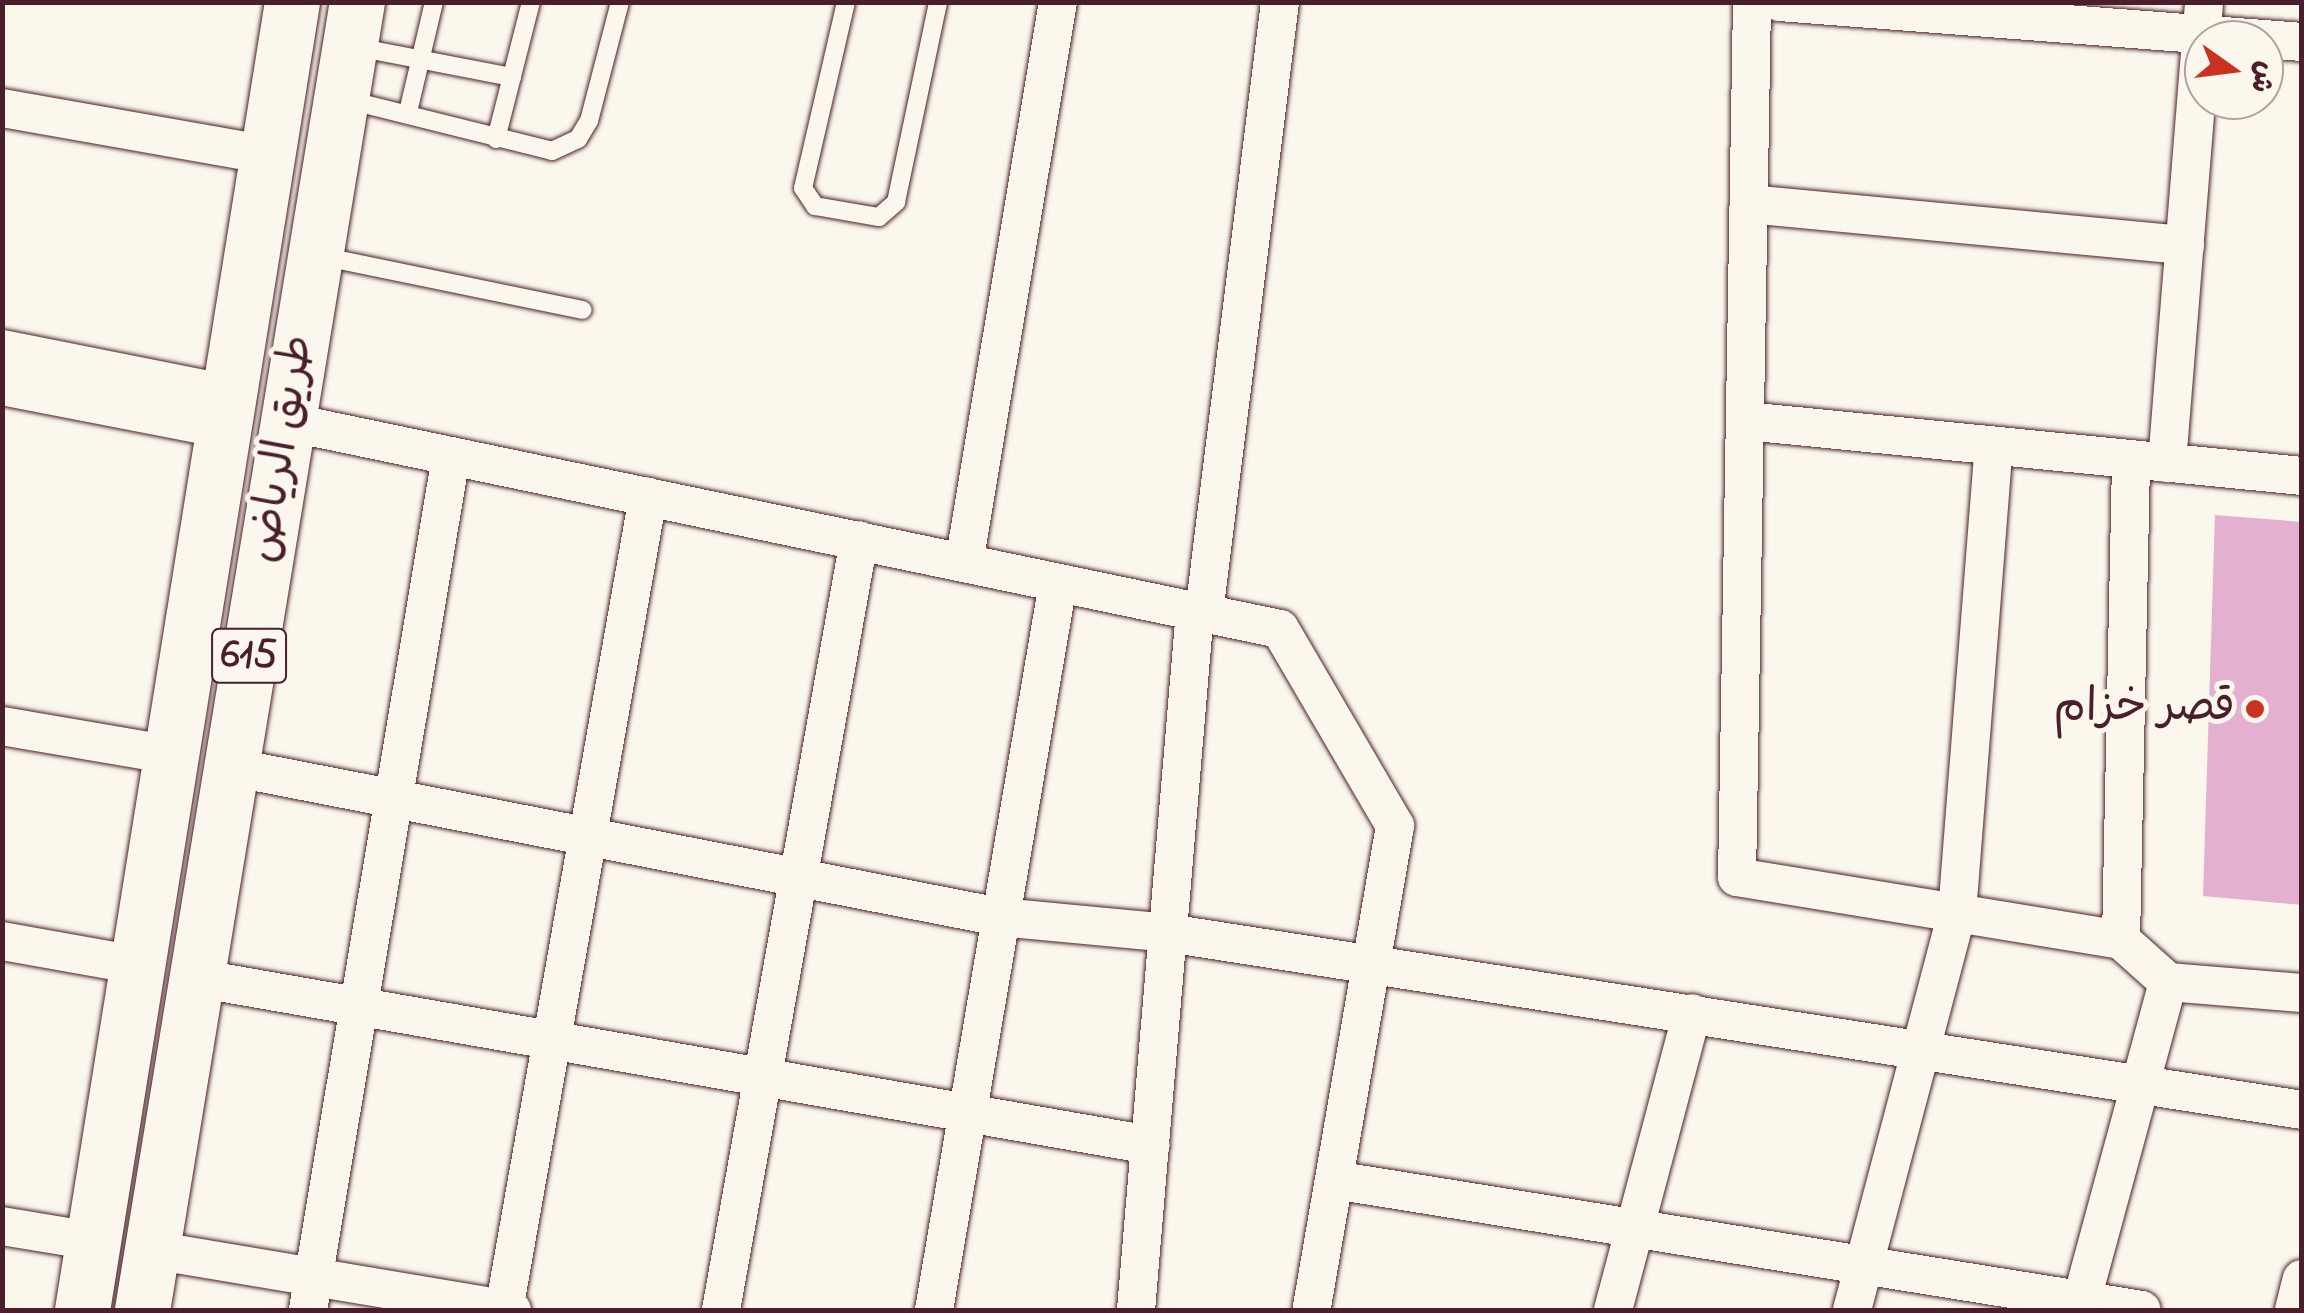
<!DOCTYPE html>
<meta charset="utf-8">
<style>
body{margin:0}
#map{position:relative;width:2304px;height:1313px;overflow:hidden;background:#fbf7ec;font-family:"Indie Flower","Playpen Sans Arabic",sans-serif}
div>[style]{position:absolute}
.building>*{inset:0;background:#e3b1cf}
.roads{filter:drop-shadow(0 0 2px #4a1f2b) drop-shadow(0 0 2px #4a1f2b)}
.service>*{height:18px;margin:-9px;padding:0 9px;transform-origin:9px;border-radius:9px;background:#fbf7ec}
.minor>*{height:38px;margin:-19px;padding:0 19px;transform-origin:19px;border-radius:19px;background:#fbf7ec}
.trunk>*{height:55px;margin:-27.5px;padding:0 27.5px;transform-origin:27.5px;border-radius:27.5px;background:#fbf7ec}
.dots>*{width:28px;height:28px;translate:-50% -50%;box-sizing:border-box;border:5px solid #fbf7ec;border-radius:50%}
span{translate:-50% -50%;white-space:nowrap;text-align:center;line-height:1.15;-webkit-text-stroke:10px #fbf7ec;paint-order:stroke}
.shield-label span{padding:2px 8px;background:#fbf7ec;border:2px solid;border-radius:8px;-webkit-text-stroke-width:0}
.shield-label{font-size:42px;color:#4a1f2b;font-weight:700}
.street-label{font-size:45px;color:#4a1f2b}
.poi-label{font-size:45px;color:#4a1f2b}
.right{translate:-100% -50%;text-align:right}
.frame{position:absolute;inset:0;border:5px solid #4a1f2b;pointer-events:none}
.north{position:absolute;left:2184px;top:20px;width:100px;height:100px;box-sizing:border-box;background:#fbf7ec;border:2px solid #b4a19f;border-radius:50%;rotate:104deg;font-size:28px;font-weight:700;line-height:40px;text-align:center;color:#4a1f2b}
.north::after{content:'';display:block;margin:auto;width:35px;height:45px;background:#c8321e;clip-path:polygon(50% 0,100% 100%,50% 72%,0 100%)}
</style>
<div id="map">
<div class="building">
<div style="clip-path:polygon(2215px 515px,2302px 522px,2302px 905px,2203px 896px)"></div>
</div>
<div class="roads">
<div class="service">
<div style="left:846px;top:2px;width:191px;rotate:103deg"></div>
<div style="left:803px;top:188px;width:22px;rotate:56deg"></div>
<div style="left:815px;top:206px;width:65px;rotate:9.8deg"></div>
<div style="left:879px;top:217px;width:23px;rotate:-41deg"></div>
<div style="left:896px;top:202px;width:204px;rotate:-78.1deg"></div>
<div style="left:356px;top:47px;width:159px;rotate:10.9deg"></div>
<div style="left:348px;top:100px;width:210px;rotate:14deg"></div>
<div style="left:552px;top:151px;width:29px;rotate:-25deg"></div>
<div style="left:578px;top:139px;width:21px;rotate:-59deg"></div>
<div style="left:589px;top:121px;width:123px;rotate:-75.4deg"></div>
<div style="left:408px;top:112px;width:113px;rotate:-76.7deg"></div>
<div style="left:496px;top:139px;width:141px;rotate:-75.7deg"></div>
<div style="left:320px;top:256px;width:268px;rotate:11.6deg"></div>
</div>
<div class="minor">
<div style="left:1752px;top:2px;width:875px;rotate:90.98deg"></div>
<div style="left:1737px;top:877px;width:389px;rotate:9.3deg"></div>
<div style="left:2121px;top:940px;width:63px;rotate:41.8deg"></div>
<div style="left:2168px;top:982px;width:134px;rotate:4.7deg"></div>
<div style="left:1779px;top:2px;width:525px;rotate:4.37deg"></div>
<div style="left:2px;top:108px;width:270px;rotate:10deg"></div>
<div style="left:1749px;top:204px;width:438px;rotate:5.4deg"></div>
<div style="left:2px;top:349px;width:232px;rotate:11.2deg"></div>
<div style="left:2px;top:386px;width:226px;rotate:11deg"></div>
<div style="left:1746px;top:421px;width:559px;rotate:5.65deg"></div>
<div style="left:288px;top:422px;width:1013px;rotate:11.79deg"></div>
<div style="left:1280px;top:629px;width:228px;rotate:59.7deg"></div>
<div style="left:1395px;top:826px;width:491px;rotate:99.8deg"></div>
<div style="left:2167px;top:463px;width:462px;rotate:-85.4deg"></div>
<div style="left:964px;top:563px;width:569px;rotate:-80.49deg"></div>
<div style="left:1204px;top:613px;width:616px;rotate:-82.91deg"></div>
<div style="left:2px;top:726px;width:171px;rotate:9.7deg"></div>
<div style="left:231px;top:767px;width:783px;rotate:11.04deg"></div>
<div style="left:1000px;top:917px;width:169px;rotate:5.4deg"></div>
<div style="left:1168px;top:933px;width:1148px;rotate:8.87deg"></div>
<div style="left:2121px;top:940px;width:481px;rotate:-88.8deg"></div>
<div style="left:2px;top:941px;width:137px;rotate:10.1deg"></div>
<div style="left:196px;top:978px;width:969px;rotate:9.93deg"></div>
<div style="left:1334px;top:1180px;width:818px;rotate:9.14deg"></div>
<div style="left:2px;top:1226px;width:92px;rotate:9.4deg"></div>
<div style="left:152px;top:1250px;width:365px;rotate:9.5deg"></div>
<div style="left:308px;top:1310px;width:866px;rotate:-80.49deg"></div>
<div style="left:504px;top:1310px;width:826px;rotate:-79.96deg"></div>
<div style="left:721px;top:1310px;width:782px;rotate:-79.84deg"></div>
<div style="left:934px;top:1310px;width:737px;rotate:-80.32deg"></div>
<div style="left:1136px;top:1310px;width:701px;rotate:-85.18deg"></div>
<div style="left:1613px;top:1310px;width:307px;rotate:-75.1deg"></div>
<div style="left:1852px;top:1310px;width:411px;rotate:-75.2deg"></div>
<div style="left:1957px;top:913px;width:468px;rotate:-85.5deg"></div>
<div style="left:2079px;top:1310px;width:340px;rotate:-74.8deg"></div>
<div style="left:2294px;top:1310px;width:32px;rotate:-76deg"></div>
</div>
<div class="trunk">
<div style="left:82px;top:1310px;width:1325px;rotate:-80.88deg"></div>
<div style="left:142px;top:1310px;width:1326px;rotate:-80.67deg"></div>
</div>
</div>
<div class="dots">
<div style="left:2255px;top:709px;background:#c8321e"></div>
</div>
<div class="shield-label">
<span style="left:249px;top:656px">615</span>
</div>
<div class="street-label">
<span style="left:283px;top:449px;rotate:-81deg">طريق الرياض</span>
</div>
<div class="poi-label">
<span class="right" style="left:2235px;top:709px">قصر خزام</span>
</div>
<div class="frame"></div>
<div class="north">ش</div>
</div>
